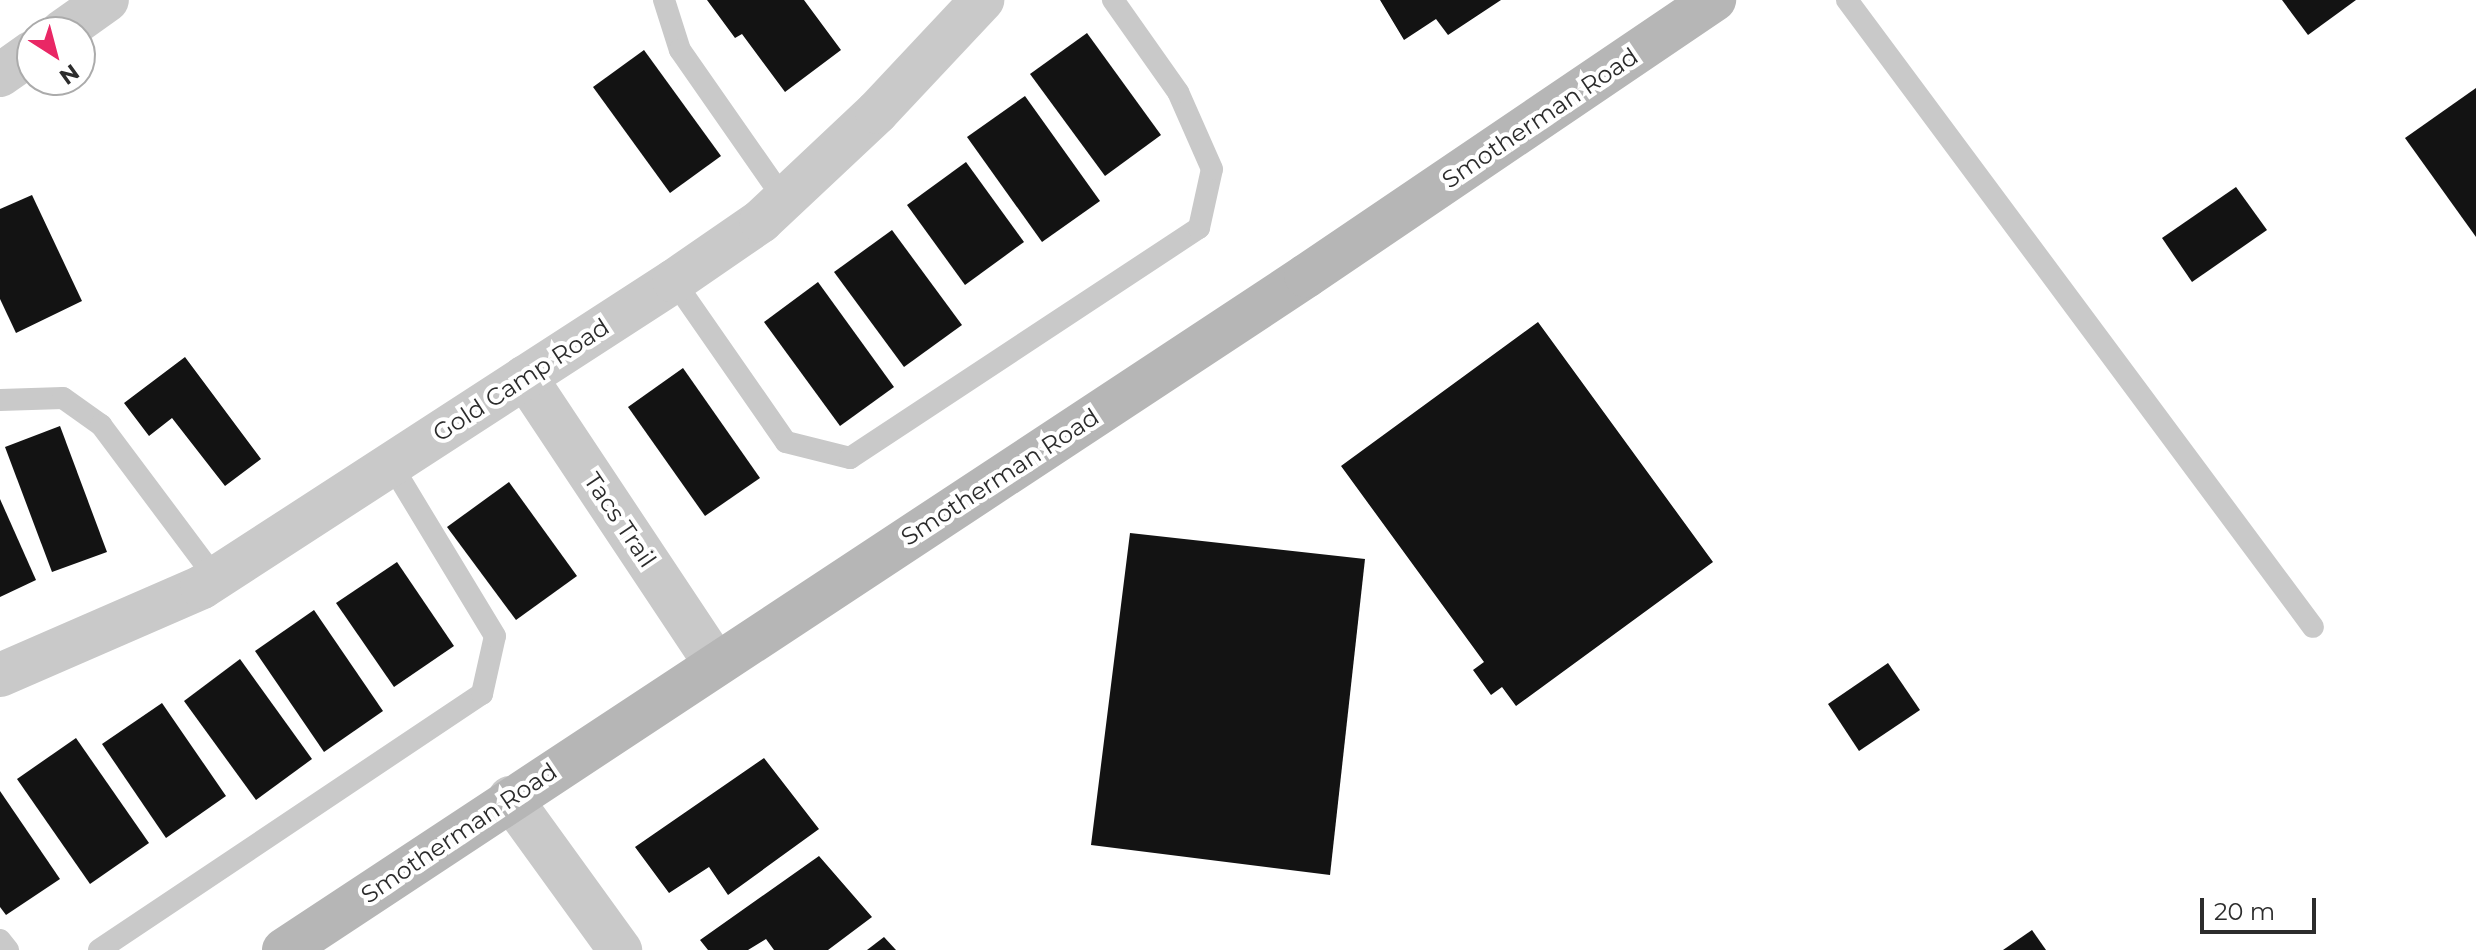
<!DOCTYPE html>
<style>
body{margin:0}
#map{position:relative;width:2476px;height:950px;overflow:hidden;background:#fff;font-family:Montserrat,sans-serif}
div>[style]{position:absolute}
.building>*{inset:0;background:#131313}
.lane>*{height:22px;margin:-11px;padding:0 11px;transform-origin:11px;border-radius:11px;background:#c9c9c9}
.street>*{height:44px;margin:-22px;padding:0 22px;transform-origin:22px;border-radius:22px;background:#c9c9c9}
.secondary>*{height:44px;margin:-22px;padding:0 22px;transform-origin:22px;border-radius:22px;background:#b6b6b6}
span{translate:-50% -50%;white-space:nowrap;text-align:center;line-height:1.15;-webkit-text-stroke:8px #fff;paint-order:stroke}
.street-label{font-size:24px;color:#2c2c2c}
.north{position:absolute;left:16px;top:16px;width:80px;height:80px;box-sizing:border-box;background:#fff;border:2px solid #ababab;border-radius:50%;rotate:144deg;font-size:22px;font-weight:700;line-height:32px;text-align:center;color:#2c2c2c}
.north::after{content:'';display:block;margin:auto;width:28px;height:36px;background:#e92765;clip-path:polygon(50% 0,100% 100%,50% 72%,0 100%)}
.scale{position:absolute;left:2200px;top:898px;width:116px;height:36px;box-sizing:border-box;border:4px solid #2c2c2c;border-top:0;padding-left:10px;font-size:24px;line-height:28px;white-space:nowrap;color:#2c2c2c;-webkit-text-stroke:6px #fff;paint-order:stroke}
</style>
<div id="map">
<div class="building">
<div style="clip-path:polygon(707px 0,804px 0,841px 50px,785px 92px,742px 34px,735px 38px)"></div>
<div style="clip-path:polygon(1380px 0,1501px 0,1448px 35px,1436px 19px,1404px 40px)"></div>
<div style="clip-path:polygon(2282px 0,2356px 0,2308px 35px)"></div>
<div style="clip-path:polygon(1087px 33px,1161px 135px,1105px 176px,1030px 74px)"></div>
<div style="clip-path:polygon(644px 50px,721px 156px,670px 193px,593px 87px)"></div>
<div style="clip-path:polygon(2476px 88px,2476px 237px,2405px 138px)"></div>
<div style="clip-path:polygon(1025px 96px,1100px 201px,1042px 242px,967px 137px)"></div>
<div style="clip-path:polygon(966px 162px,1024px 242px,965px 285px,907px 205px)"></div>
<div style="clip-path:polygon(2236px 187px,2267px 230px,2192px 282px,2162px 238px)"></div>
<div style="clip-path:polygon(32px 195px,82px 301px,16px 333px,0 299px,0 209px)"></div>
<div style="clip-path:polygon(892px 230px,962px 325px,904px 367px,834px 272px)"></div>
<div style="clip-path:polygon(818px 282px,894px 387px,840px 426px,764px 322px)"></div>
<div style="clip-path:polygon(1538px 322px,1713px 562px,1516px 706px,1502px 687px,1491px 695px,1473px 670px,1484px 662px,1341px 466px)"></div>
<div style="clip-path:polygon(185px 357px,261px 459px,225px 486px,172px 418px,149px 436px,124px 403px)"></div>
<div style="clip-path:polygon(683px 368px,760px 478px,705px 516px,628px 407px)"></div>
<div style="clip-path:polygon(60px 426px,107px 552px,52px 572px,5px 447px)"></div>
<div style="clip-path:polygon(509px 482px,577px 576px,516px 620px,447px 527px)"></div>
<div style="clip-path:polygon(0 499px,36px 580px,0 597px)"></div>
<div style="clip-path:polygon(1130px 533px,1365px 559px,1330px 875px,1091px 845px)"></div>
<div style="clip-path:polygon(397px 562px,454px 646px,394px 687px,336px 603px)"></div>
<div style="clip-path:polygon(314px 610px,383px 711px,324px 752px,255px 651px)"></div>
<div style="clip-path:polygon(240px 659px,312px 759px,256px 800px,184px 701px)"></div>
<div style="clip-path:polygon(1888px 663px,1920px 710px,1859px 751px,1828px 704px)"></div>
<div style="clip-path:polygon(162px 703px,226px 796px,166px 838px,102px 744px)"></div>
<div style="clip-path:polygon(76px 738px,149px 843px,90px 884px,17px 779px)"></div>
<div style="clip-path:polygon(764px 758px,819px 829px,728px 895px,709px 867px,669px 893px,635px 847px)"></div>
<div style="clip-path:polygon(0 791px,60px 879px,6px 915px,0 907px)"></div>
<div style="clip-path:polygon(819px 856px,872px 917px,828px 950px,774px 950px,766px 939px,748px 950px,708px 950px,700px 940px)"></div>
<div style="clip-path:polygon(2032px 930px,2046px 950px,2003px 950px)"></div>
<div style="clip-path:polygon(884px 937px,896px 950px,867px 950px)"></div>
</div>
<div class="lane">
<div style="left:664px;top:0;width:52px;rotate:72.3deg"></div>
<div style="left:680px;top:50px;width:182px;rotate:55.1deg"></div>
<div style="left:1847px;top:0;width:781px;rotate:53.38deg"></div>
<div style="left:674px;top:281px;width:196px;rotate:55.2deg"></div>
<div style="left:786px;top:442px;width:66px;rotate:14deg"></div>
<div style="left:850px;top:458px;width:418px;rotate:-33.4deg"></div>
<div style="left:1199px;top:228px;width:60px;rotate:-77.6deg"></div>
<div style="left:1212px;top:169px;width:84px;rotate:-113.8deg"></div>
<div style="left:1178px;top:92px;width:113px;rotate:-125.2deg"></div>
<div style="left:0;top:400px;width:63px;rotate:-1.8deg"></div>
<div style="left:63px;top:398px;width:47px;rotate:35.4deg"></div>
<div style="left:101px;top:425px;width:192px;rotate:53.2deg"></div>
<div style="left:0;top:940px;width:13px;rotate:51deg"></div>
<div style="left:99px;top:950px;width:461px;rotate:-33.8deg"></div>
<div style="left:482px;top:694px;width:59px;rotate:-77.4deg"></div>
<div style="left:495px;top:636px;width:201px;rotate:-121.2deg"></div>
</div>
<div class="street">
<div style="left:62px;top:32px;width:55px;rotate:-35.4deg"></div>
<div style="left:0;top:75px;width:39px;rotate:-35deg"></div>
<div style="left:525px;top:377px;width:343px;rotate:56.4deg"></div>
<div style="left:0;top:675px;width:220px;rotate:-23.5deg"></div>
<div style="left:202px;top:587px;width:563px;rotate:-32.96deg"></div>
<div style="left:674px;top:281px;width:106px;rotate:-34.6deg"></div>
<div style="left:761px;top:221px;width:159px;rotate:-43.2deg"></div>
<div style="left:877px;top:112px;width:154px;rotate:-46.8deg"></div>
<div style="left:510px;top:798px;width:188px;rotate:54.1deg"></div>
</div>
<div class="secondary">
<div style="left:284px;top:950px;width:1224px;rotate:-33.4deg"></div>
<div style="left:1306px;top:276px;width:493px;rotate:-34.1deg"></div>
</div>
<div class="street-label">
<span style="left:1540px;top:118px;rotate:-34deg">Smotherman Road</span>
<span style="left:521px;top:380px;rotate:-33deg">Gold Camp Road</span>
<span style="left:1000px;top:477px;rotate:-33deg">Smotherman Road</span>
<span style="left:620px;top:520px;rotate:56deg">Tacs Trail</span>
<span style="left:459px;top:833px;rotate:-34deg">Smotherman Road</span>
</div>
<div class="north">N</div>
<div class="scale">20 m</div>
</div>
